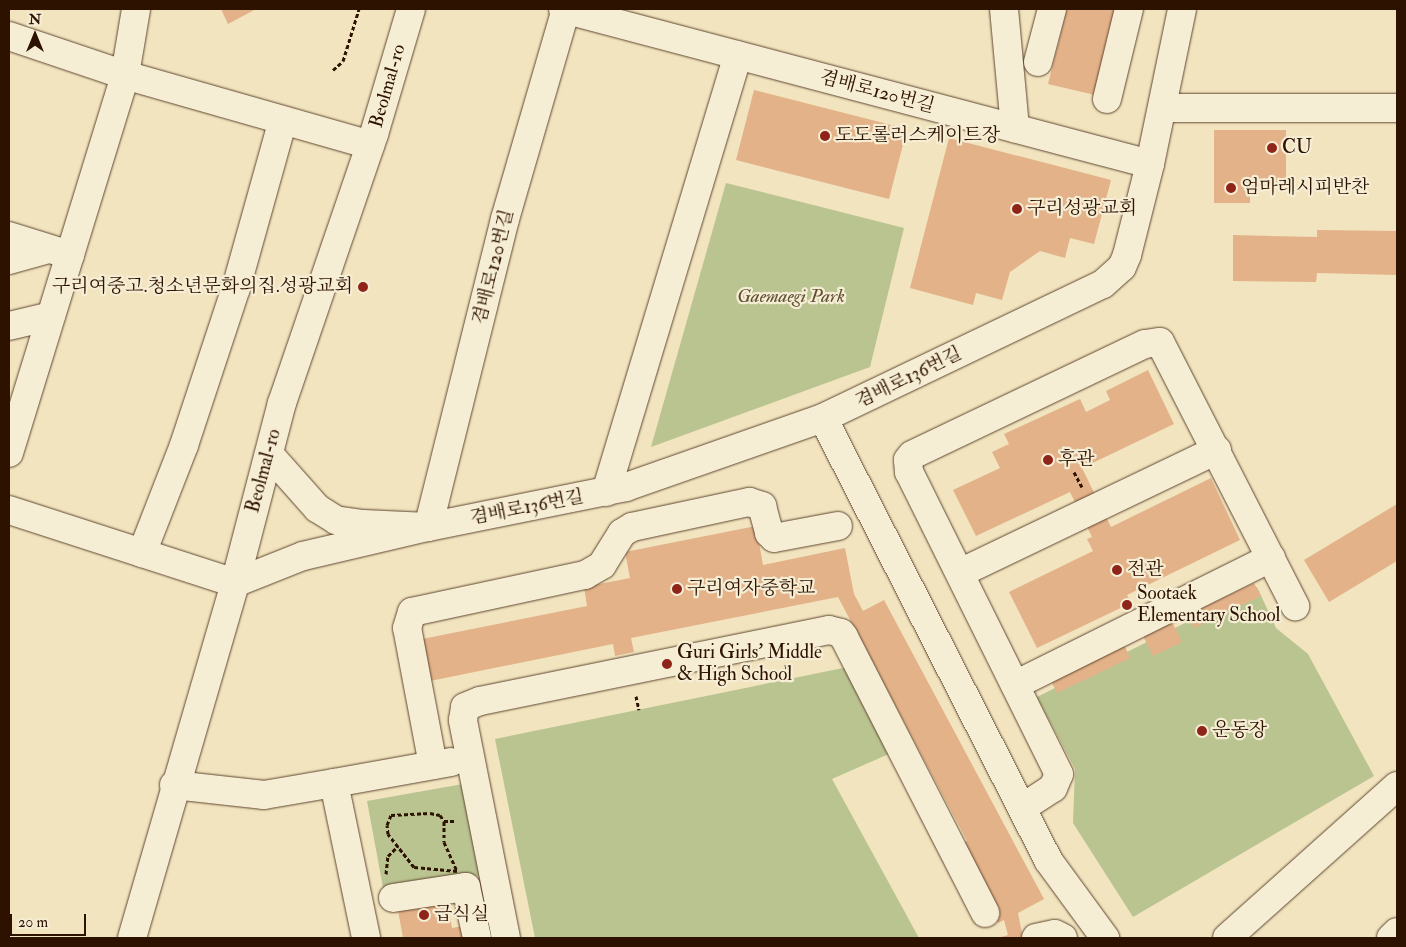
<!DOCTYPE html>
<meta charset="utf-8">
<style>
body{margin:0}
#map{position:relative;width:1406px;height:947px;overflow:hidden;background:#f1e4be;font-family:"IM FELL Double Pica","Noto Serif KR",serif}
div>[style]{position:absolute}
.green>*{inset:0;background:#bac491}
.building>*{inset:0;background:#e3b289}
.path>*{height:3px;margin-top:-1.5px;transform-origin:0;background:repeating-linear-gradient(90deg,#2e1200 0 4px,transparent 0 6.5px)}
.roads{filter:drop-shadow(0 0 1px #5f4630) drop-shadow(0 0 1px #5f4630)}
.minor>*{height:28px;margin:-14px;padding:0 14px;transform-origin:14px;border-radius:14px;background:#f6edd5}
.dots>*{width:14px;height:14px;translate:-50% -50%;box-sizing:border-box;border:2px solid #f6edd5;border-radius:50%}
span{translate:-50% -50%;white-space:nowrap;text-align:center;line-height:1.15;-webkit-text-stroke:4.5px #f6edd5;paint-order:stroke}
.street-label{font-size:19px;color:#2e1200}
.poi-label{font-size:19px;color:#2e1200}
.left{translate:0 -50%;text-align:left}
.right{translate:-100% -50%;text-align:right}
.park-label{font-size:19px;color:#5f5033;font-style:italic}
.frame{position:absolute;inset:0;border:10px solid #2e1200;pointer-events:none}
.north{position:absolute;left:10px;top:10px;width:50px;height:50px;-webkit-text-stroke:4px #f6edd5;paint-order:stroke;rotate:0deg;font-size:14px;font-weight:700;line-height:20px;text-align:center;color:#2e1200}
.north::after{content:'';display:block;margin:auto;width:18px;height:22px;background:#2e1200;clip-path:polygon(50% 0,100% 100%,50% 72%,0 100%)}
.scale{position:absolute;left:10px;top:914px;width:76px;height:22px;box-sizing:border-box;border:2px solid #2e1200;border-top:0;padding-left:6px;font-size:15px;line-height:18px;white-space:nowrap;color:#2e1200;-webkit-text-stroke:4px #f6edd5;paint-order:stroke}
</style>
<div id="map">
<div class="green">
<div style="clip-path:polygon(726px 183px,904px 228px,870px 367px,651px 447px)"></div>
<div style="clip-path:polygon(1257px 587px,1276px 628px,1308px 654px,1374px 776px,1133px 917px,1073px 823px,1075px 769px,1037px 697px)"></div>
<div style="clip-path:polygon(848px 667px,891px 753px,832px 779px,919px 938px,535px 938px,495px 739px)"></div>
<div style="clip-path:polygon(463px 784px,480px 875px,384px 893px,367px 801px)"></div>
</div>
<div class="building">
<div style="clip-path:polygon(221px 9px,256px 9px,228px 24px)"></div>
<div style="clip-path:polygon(1067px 9px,1117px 9px,1095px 95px,1048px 84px)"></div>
<div style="clip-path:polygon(754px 90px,907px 129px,889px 199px,736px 160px)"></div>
<div style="clip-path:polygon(1214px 130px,1286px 130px,1286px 187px,1250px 187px,1250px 203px,1214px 203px)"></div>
<div style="clip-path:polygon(949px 138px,1111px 180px,1094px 244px,1070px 238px,1065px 258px,1040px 251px,1010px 272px,1002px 300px,976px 293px,973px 305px,910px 288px)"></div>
<div style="clip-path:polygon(1317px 230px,1397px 231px,1397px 275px,1317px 273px,1316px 282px,1233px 281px,1233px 235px,1317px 237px)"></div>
<div style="clip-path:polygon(1148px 370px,1174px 424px,1082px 468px,1111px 527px,1211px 478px,1240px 540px,1127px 595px,1131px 603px,1037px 648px,1009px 592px,1093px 551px,1087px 539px,1092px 537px,1070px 492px,976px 536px,953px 490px,1000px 468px,992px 452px,1009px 444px,1004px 434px,1080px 399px,1086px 412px,1110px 400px,1106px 391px)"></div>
<div style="clip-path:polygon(1397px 504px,1397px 561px,1329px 602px,1304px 560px)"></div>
<div style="clip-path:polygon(756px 526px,763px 565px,845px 548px,854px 594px,863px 611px,884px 600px,1044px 899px,1018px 913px,1023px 938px,998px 938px,1008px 935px,1004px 920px,998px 923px,957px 846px,967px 841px,838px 597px,631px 638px,634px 652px,615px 656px,613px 644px,430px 681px,422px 639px,587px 606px,584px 587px,630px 578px,625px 552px)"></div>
<div style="clip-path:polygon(1254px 583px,1261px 596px,1194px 628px,1188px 615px)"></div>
<div style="clip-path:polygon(1172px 622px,1182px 642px,1153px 656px,1143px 636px)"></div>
<div style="clip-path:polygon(1124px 644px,1130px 658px,1057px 693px,1050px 679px)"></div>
<div style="clip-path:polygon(446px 896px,452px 928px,468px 925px,471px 938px,403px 938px,397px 905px)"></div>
</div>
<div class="path">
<div style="left:333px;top:70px;width:13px;rotate:-42deg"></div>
<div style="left:343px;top:61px;width:54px;rotate:-72.9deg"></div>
<div style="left:1074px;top:472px;width:17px;rotate:62deg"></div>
<div style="left:786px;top:664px;width:15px;rotate:79deg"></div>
<div style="left:636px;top:696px;width:14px;rotate:78deg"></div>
<div style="left:430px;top:813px;width:10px;rotate:11deg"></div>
<div style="left:440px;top:815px;width:7px;rotate:56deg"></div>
<div style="left:444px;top:821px;width:21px;rotate:90deg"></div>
<div style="left:444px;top:842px;width:32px;rotate:66deg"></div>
<div style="left:457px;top:871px;width:43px;rotate:-174.7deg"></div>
<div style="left:414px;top:867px;width:42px;rotate:-128.2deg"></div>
<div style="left:388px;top:834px;width:9px;rotate:-96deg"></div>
<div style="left:387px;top:825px;width:11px;rotate:-68deg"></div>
<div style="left:391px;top:815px;width:39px;rotate:-3deg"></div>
<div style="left:444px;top:821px;width:12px"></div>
<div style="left:386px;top:874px;width:18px;rotate:-84deg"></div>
<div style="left:388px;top:856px;width:14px;rotate:-45deg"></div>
</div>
<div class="roads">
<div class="minor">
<div style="left:563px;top:9px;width:607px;rotate:14.79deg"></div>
<div style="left:566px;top:9px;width:219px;rotate:106.2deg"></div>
<div style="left:505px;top:219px;width:317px;rotate:104deg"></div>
<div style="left:428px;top:527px;width:202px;rotate:-11.4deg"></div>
<div style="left:626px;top:487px;width:209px;rotate:-19.3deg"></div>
<div style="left:823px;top:418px;width:310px;rotate:-25.6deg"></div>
<div style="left:1103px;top:284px;width:25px;rotate:-42deg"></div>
<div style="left:1122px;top:267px;width:13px;rotate:-67deg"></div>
<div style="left:1127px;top:255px;width:94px;rotate:-75.8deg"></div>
<div style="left:1150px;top:164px;width:158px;rotate:-78.3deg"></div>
<div style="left:1004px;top:9px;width:120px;rotate:84.7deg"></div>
<div style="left:9px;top:36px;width:122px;rotate:18.6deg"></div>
<div style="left:125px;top:75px;width:255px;rotate:15.9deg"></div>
<div style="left:1038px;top:62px;width:55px;rotate:-75.2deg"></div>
<div style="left:1107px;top:99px;width:93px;rotate:-76.3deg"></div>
<div style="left:1163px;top:108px;width:234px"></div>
<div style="left:9px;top:236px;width:64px;rotate:17.3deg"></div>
<div style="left:9px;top:260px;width:41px;rotate:-15.4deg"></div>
<div style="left:9px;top:326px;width:43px;rotate:-13.4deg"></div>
<div style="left:823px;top:418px;width:496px;rotate:63deg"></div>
<div style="left:1048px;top:860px;width:97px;rotate:53.8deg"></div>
<div style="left:9px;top:453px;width:395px;rotate:-72.9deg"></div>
<div style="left:125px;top:75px;width:67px;rotate:-80.5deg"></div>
<div style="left:606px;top:492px;width:456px;rotate:-73.2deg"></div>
<div style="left:9px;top:510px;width:237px;rotate:17.9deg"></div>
<div style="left:235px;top:583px;width:73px;rotate:-21.7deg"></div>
<div style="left:303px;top:556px;width:128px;rotate:-13.1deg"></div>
<div style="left:428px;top:527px;width:65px;rotate:-177.4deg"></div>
<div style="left:363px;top:524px;width:27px;rotate:-172deg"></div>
<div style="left:336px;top:520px;width:22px;rotate:-148deg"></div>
<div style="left:317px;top:508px;width:72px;rotate:-131.6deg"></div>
<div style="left:142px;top:553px;width:116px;rotate:-68.7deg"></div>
<div style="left:184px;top:445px;width:165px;rotate:-71.7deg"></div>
<div style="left:236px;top:288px;width:174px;rotate:-74.4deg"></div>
<div style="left:960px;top:573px;width:285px;rotate:-25.6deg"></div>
<div style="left:1015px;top:685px;width:286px;rotate:-26.4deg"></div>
<div style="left:433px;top:765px;width:139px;rotate:-100.7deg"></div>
<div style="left:407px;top:628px;width:17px;rotate:-73deg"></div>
<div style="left:412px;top:612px;width:177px;rotate:-12.1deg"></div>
<div style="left:585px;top:575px;width:20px;rotate:-30deg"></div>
<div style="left:602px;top:565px;width:38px;rotate:-58deg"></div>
<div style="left:622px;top:533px;width:12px;rotate:-31deg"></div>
<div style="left:632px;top:527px;width:120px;rotate:-12.1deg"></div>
<div style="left:749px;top:502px;width:14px;rotate:17deg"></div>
<div style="left:762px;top:506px;width:28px;rotate:75deg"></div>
<div style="left:769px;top:533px;width:7px;rotate:45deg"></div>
<div style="left:774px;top:538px;width:65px;rotate:-10.6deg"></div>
<div style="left:334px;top:783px;width:119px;rotate:-10.2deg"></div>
<div style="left:174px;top:785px;width:91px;rotate:6.3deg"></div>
<div style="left:264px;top:795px;width:71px;rotate:-9.7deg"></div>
<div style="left:334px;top:783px;width:158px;rotate:78.3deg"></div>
<div style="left:1022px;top:808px;width:37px;rotate:-33deg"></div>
<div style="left:1053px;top:788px;width:15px;rotate:-67deg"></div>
<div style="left:1059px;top:774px;width:337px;rotate:-116.4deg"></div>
<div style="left:909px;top:472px;width:12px;rotate:-95deg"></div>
<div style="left:908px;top:460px;width:6px;rotate:-51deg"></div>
<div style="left:912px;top:455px;width:258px;rotate:-25.5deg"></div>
<div style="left:1145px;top:344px;width:15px;rotate:-8deg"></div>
<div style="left:1160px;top:342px;width:297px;rotate:62.9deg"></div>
<div style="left:393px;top:898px;width:74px;rotate:-8.6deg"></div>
<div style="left:466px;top:887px;width:52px;rotate:77.8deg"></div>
<div style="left:132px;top:938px;width:370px;rotate:-73.8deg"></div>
<div style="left:235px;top:583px;width:186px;rotate:-75.4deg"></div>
<div style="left:282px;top:403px;width:284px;rotate:-71.1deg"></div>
<div style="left:374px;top:134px;width:130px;rotate:-73.5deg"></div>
<div style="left:506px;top:938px;width:222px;rotate:-101.2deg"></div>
<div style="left:463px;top:720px;width:13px;rotate:-81deg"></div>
<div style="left:465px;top:707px;width:16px;rotate:-22deg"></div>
<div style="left:480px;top:701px;width:356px;rotate:-11.5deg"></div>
<div style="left:829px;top:630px;width:12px;rotate:14deg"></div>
<div style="left:841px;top:633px;width:5px;rotate:53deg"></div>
<div style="left:844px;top:637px;width:310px;rotate:62.9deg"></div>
<div style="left:1036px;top:938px;width:19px;rotate:-12deg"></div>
<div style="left:1055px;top:934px;width:9px;rotate:27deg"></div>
<div style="left:1227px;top:938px;width:228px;rotate:-41.8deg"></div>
<div style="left:1391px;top:938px;width:8px;rotate:-45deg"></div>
</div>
</div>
<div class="dots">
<div style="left:825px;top:136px;background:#8f2418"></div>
<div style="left:1272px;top:148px;background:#8f2418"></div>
<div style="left:1231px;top:188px;background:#8f2418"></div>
<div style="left:1017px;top:209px;background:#8f2418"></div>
<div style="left:363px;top:287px;background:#8f2418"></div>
<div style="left:1048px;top:460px;background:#8f2418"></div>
<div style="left:1117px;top:570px;background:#8f2418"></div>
<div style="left:677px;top:589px;background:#8f2418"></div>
<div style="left:1127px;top:605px;background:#8f2418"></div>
<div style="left:667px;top:664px;background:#8f2418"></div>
<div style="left:1202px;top:731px;background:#8f2418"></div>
<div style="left:424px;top:915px;background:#8f2418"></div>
</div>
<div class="street-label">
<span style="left:388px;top:86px;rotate:-74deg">Beolmal-ro</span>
<span style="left:877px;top:92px;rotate:15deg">겸배로120번길</span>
<span style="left:494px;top:267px;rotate:-76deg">겸배로120번길</span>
<span style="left:909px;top:378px;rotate:-26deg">겸배로136번길</span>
<span style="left:264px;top:471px;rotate:-75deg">Beolmal-ro</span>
<span style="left:527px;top:508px;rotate:-11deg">겸배로136번길</span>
</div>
<div class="poi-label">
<span class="left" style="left:835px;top:136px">도도롤러스케이트장</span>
<span class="left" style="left:1282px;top:148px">CU</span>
<span class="left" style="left:1241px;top:188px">엄마레시피반찬</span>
<span class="left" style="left:1027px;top:209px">구리성광교회</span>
<span class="right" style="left:353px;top:287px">구리여중고.청소년문화의집.성광교회</span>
<span class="left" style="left:1058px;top:460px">후관</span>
<span class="left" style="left:1127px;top:570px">전관</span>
<span class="left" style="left:687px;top:589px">구리여자중학교</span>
<span class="left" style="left:1137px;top:605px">Sootaek<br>Elementary School</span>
<span class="left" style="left:677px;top:664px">Guri Girls' Middle<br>&amp; High School</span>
<span class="left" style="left:1212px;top:731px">운동장</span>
<span class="left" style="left:434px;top:915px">급식실</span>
</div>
<div class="park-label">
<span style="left:791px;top:297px">Gaemaegi Park</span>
</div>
<div class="frame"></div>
<div class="north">N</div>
<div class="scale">20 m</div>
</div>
